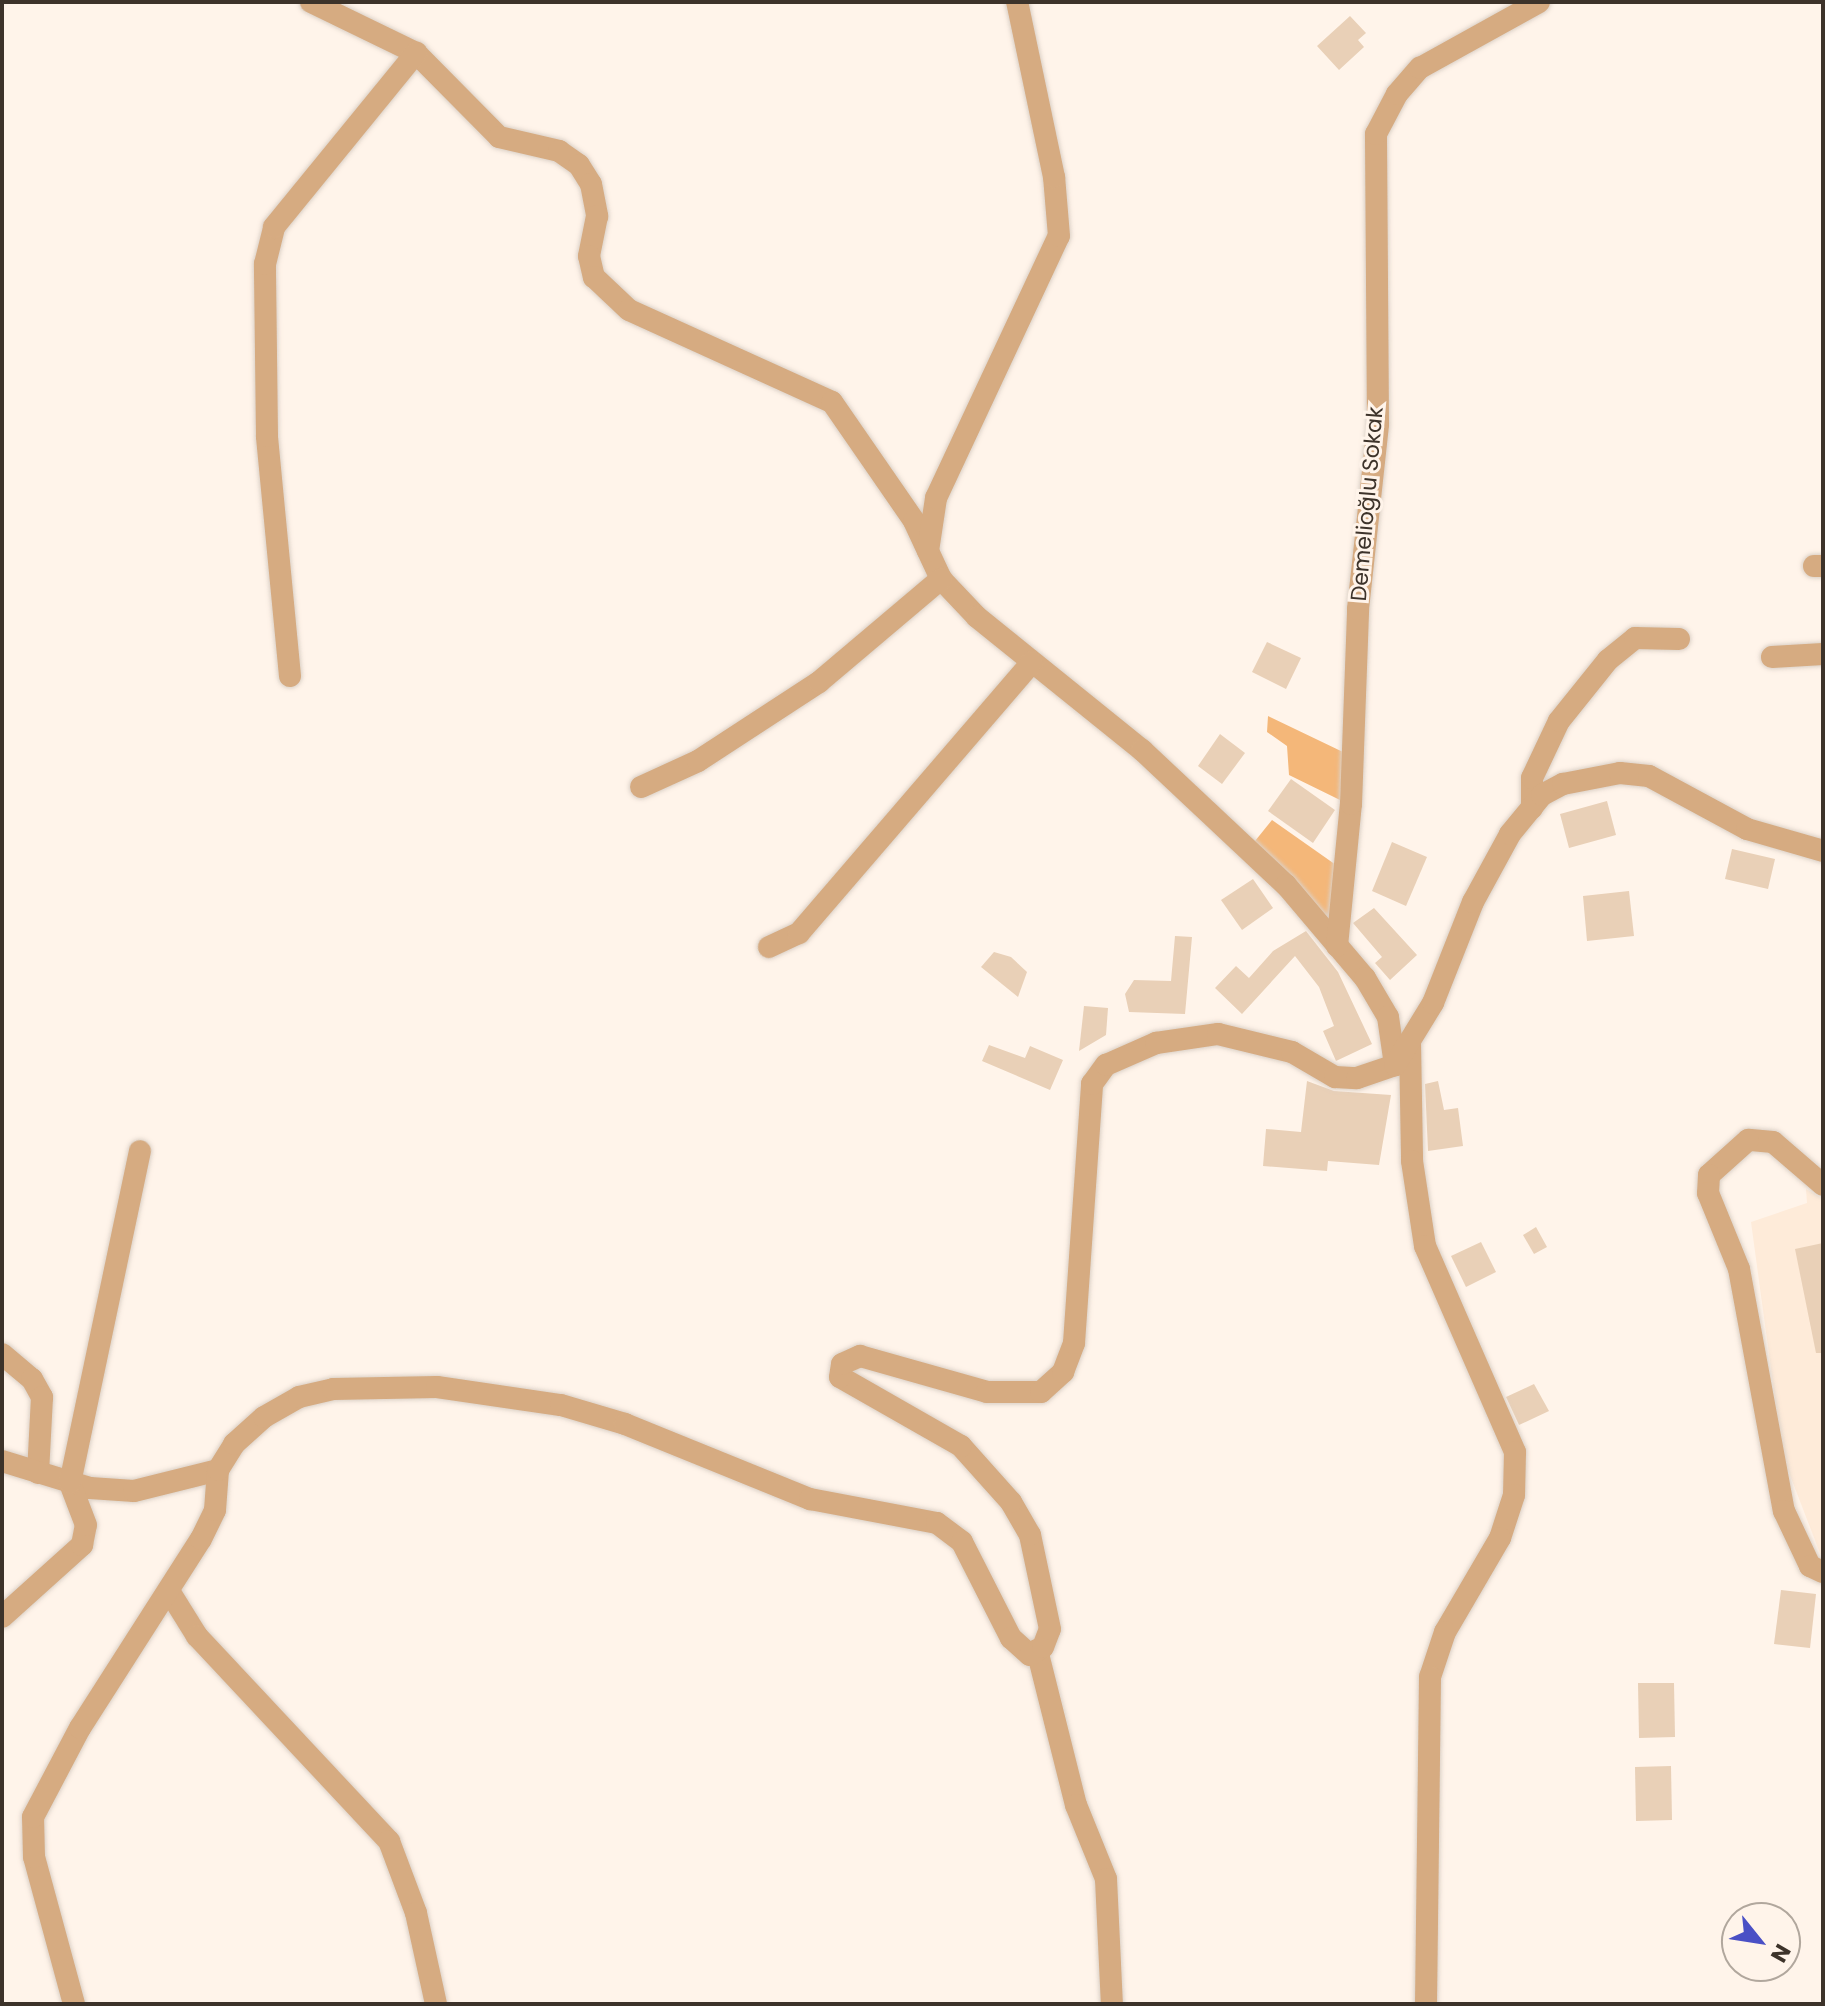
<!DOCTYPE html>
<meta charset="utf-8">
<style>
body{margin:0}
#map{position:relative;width:1825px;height:2006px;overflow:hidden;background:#fff4ea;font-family:Poppins,sans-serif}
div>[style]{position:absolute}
.built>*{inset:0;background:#feebd9}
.green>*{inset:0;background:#f4b779}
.building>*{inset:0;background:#e9d0b7}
.roads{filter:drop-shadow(0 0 2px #dcd1c7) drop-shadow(0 0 2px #dcd1c7)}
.minor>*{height:22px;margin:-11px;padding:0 11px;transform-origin:11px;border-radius:11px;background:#d6ab81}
span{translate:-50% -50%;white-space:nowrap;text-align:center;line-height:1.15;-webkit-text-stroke:6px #fff4ea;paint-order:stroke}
.street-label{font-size:22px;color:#3d332a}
.frame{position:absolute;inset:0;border:4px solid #3d332a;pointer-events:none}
.north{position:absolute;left:1721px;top:1902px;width:80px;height:80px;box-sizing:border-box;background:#fff4ea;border:2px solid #b1a79d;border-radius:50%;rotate:120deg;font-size:22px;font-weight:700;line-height:32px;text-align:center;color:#3d332a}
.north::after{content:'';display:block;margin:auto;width:28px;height:36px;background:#4a50c5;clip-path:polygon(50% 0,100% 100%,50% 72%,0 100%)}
</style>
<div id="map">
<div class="built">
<div style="clip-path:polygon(1806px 1189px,1823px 1199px,1823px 1561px,1783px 1457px,1751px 1222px,1807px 1203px)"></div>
</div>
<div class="green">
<div style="clip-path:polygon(1268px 716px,1343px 752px,1340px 800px,1289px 775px,1287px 746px,1267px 732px)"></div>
<div style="clip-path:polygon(1272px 820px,1336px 865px,1331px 928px,1255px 841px)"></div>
</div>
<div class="building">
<div style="clip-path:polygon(1350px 16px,1366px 33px,1358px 40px,1364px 47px,1339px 70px,1317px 46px)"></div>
<div style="clip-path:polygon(1267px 642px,1301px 658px,1286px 689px,1252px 672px)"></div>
<div style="clip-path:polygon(1220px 734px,1245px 753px,1222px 784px,1198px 766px)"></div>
<div style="clip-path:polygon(1291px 779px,1335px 810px,1313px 843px,1268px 811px)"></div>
<div style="clip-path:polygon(1607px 801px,1616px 835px,1569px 848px,1560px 814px)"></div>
<div style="clip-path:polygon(1392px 842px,1427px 857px,1406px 906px,1372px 891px)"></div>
<div style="clip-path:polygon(1732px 849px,1775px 859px,1768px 889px,1725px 879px)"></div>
<div style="clip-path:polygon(1253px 879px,1273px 908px,1242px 930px,1221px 900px)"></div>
<div style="clip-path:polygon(1629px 891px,1634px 936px,1587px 941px,1583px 896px)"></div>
<div style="clip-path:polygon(1374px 908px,1417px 955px,1390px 980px,1375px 963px,1382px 957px,1353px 923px)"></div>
<div style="clip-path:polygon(1306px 931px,1338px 972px,1372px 1044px,1336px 1061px,1323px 1031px,1334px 1026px,1319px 987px,1295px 956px,1242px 1014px,1215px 988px,1236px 966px,1249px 978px,1273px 951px)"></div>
<div style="clip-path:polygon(1175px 936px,1192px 937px,1185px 1014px,1129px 1012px,1125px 994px,1134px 980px,1171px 981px)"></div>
<div style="clip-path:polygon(994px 952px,1011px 957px,1027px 972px,1018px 997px,981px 967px)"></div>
<div style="clip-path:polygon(1084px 1006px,1108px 1008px,1106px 1035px,1079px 1051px)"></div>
<div style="clip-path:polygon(989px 1045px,1025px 1058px,1030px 1046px,1063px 1060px,1050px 1090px,982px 1061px)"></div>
<div style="clip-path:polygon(1307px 1081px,1334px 1091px,1391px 1095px,1379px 1165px,1328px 1161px,1327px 1171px,1263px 1166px,1266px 1129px,1301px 1132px)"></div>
<div style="clip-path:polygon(1438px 1081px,1444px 1110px,1458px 1108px,1463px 1146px,1428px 1151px,1425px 1084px)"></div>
<div style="clip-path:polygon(1536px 1227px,1547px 1247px,1534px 1254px,1523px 1235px)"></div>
<div style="clip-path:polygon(1481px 1242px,1496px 1272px,1466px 1287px,1451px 1256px)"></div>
<div style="clip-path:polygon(1823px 1243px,1823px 1353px,1816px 1353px,1795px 1249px)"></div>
<div style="clip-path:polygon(1534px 1384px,1549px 1411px,1519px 1425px,1506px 1397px)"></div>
<div style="clip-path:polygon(1781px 1590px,1816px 1594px,1810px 1648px,1774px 1644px)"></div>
<div style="clip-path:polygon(1638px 1683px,1674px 1683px,1675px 1737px,1639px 1738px)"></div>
<div style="clip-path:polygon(1671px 1766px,1672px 1820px,1636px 1821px,1635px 1767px)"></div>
</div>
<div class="roads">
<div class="minor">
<div style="left:311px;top:2px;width:117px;rotate:25.9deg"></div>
<div style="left:416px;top:53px;width:118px;rotate:45.3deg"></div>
<div style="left:499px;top:137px;width:62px;rotate:13.1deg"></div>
<div style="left:559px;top:151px;width:24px;rotate:35deg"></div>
<div style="left:579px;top:165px;width:22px;rotate:58deg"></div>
<div style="left:591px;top:184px;width:33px;rotate:79deg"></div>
<div style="left:597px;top:216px;width:41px;rotate:101.3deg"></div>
<div style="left:589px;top:256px;width:22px;rotate:77deg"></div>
<div style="left:594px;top:277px;width:48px;rotate:43.3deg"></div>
<div style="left:629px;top:310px;width:223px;rotate:24.4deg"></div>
<div style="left:832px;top:402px;width:145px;rotate:55.4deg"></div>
<div style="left:914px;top:521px;width:64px;rotate:65deg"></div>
<div style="left:941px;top:579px;width:52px;rotate:46.5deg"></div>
<div style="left:977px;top:617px;width:212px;rotate:38.9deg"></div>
<div style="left:1142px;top:750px;width:197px;rotate:43.2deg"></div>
<div style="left:1286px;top:885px;width:122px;rotate:49.7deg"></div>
<div style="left:1365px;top:978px;width:45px;rotate:59.5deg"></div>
<div style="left:1388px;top:1017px;width:49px;rotate:81.7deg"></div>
<div style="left:928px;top:551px;width:54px;rotate:-81.4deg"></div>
<div style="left:936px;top:498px;width:289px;rotate:-64.9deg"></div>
<div style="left:1059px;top:236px;width:59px;rotate:-94.8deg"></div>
<div style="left:1054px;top:177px;width:179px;rotate:-101.9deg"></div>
<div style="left:1814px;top:566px;width:9px"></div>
<div style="left:1772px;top:657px;width:51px;rotate:-3.4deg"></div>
<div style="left:290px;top:676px;width:241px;rotate:-95.5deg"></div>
<div style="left:267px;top:436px;width:172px;rotate:-90.7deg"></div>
<div style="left:265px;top:264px;width:38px;rotate:-76deg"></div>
<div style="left:274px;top:227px;width:225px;rotate:-50.8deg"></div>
<div style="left:641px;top:787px;width:63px;rotate:-24.5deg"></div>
<div style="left:698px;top:761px;width:145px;rotate:-33.1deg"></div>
<div style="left:819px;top:682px;width:160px;rotate:-40.2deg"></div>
<div style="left:1532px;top:808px;width:30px;rotate:-90deg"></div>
<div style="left:1532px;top:778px;width:63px;rotate:-64.7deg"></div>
<div style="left:1559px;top:721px;width:78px;rotate:-51.2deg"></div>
<div style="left:1608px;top:660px;width:35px;rotate:-39deg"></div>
<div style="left:1635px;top:638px;width:44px;rotate:1.3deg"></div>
<div style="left:1337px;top:946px;width:143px;rotate:-84.4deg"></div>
<div style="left:1351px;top:804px;width:195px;rotate:-87.9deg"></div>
<div style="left:1358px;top:609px;width:186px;rotate:-83.8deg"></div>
<div style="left:1378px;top:424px;width:290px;rotate:-90.4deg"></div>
<div style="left:1376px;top:134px;width:45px;rotate:-62.3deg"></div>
<div style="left:1397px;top:94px;width:35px;rotate:-49deg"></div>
<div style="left:1420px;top:68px;width:136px;rotate:-29deg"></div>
<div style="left:769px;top:947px;width:33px;rotate:-25deg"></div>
<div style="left:799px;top:933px;width:357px;rotate:-49.3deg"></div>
<div style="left:1410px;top:1042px;width:119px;rotate:89deg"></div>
<div style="left:1412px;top:1161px;width:86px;rotate:81.3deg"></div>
<div style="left:1425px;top:1246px;width:225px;rotate:66.4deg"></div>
<div style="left:1515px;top:1452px;width:43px;rotate:91.3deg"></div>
<div style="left:1514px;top:1495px;width:45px;rotate:108deg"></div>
<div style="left:1500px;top:1538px;width:109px;rotate:120.3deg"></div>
<div style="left:1445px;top:1632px;width:47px;rotate:108.4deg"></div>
<div style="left:1430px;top:1677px;width:327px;rotate:90.7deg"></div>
<div style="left:1823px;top:1185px;width:66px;rotate:-139.3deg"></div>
<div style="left:1773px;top:1142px;width:25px;rotate:-175deg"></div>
<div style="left:1748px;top:1140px;width:52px;rotate:138.1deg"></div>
<div style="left:1709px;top:1175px;width:18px;rotate:93deg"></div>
<div style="left:1708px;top:1193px;width:82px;rotate:67.8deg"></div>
<div style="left:1739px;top:1269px;width:246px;rotate:79.5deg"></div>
<div style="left:1784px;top:1511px;width:61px;rotate:64.7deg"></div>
<div style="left:1810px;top:1566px;width:14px;rotate:25deg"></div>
<div style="left:2px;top:1354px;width:39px;rotate:40deg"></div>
<div style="left:32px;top:1379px;width:21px;rotate:61deg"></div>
<div style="left:42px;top:1397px;width:76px;rotate:93deg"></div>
<div style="left:2px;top:1461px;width:92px;rotate:17.1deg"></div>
<div style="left:90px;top:1488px;width:44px;rotate:3.9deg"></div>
<div style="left:134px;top:1491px;width:87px;rotate:-14deg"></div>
<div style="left:169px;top:1591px;width:53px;rotate:58.1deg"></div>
<div style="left:197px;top:1636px;width:281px;rotate:46.9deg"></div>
<div style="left:389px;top:1841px;width:77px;rotate:69.4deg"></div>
<div style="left:416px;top:1913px;width:93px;rotate:77.6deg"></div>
<div style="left:2px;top:1617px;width:108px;rotate:-42deg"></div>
<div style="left:82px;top:1545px;width:20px;rotate:-79deg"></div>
<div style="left:86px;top:1525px;width:45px;rotate:-110.9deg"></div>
<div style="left:70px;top:1483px;width:339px;rotate:-78.1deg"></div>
<div style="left:1037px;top:1650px;width:160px;rotate:75.9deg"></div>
<div style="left:1076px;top:1805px;width:80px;rotate:67.9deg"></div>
<div style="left:1106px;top:1879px;width:125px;rotate:87.3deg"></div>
<div style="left:74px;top:2004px;width:152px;rotate:-105.2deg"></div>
<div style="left:34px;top:1857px;width:40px;rotate:-91.4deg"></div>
<div style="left:33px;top:1817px;width:101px;rotate:-62.2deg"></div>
<div style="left:80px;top:1728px;width:224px;rotate:-57.4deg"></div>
<div style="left:201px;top:1539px;width:32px;rotate:-64deg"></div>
<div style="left:215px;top:1510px;width:40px;rotate:-85.7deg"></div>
<div style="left:218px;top:1470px;width:31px;rotate:-58deg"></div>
<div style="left:234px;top:1444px;width:40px;rotate:-42deg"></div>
<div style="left:264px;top:1417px;width:40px;rotate:-29.7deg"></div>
<div style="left:299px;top:1397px;width:35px;rotate:-13deg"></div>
<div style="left:333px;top:1389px;width:104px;rotate:-1.1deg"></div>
<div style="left:437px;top:1387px;width:125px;rotate:8.3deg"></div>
<div style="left:561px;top:1405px;width:67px;rotate:16.5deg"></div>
<div style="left:625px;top:1424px;width:200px;rotate:22.1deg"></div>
<div style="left:810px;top:1499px;width:129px;rotate:10.7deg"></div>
<div style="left:937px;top:1523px;width:31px;rotate:37deg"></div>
<div style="left:962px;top:1542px;width:108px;rotate:63deg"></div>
<div style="left:1011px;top:1638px;width:25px;rotate:42deg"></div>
<div style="left:1030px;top:1655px;width:15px;rotate:-32deg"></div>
<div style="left:1043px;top:1647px;width:19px;rotate:-69deg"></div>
<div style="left:1050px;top:1629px;width:96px;rotate:-102deg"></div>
<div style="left:1030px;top:1535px;width:38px;rotate:-120deg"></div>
<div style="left:1011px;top:1502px;width:75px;rotate:-131.8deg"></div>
<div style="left:961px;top:1446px;width:139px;rotate:-150.3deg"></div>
<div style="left:840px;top:1377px;width:13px;rotate:-81deg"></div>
<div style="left:842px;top:1364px;width:20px;rotate:-24deg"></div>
<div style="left:860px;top:1356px;width:132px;rotate:15.8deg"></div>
<div style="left:987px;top:1392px;width:54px"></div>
<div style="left:1041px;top:1392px;width:30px;rotate:-42deg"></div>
<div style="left:1063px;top:1372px;width:31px;rotate:-69deg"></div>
<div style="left:1074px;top:1343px;width:260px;rotate:-86deg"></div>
<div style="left:1092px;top:1084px;width:24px;rotate:-54deg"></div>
<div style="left:1106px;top:1065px;width:55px;rotate:-23.7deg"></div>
<div style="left:1156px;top:1043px;width:63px;rotate:-8.3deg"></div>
<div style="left:1218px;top:1034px;width:76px;rotate:13.7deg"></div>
<div style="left:1292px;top:1052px;width:50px;rotate:30.2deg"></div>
<div style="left:1335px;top:1077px;width:22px;rotate:3deg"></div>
<div style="left:1357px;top:1078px;width:40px;rotate:-18.9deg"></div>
<div style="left:1395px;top:1065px;width:73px;rotate:-58.5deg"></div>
<div style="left:1433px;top:1003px;width:109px;rotate:-68.4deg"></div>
<div style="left:1473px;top:902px;width:77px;rotate:-61.4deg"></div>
<div style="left:1510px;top:834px;width:50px;rotate:-50.6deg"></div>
<div style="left:1542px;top:795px;width:24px;rotate:-28deg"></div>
<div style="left:1563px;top:784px;width:58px;rotate:-10.9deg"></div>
<div style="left:1620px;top:773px;width:29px;rotate:6deg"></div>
<div style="left:1649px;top:776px;width:111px;rotate:28.4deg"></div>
<div style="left:1747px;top:829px;width:79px;rotate:16.1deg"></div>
</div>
</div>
<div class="street-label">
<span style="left:1367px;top:504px;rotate:-85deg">Demelioğlu Sokak</span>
</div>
<div class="frame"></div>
<div class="north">N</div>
</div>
